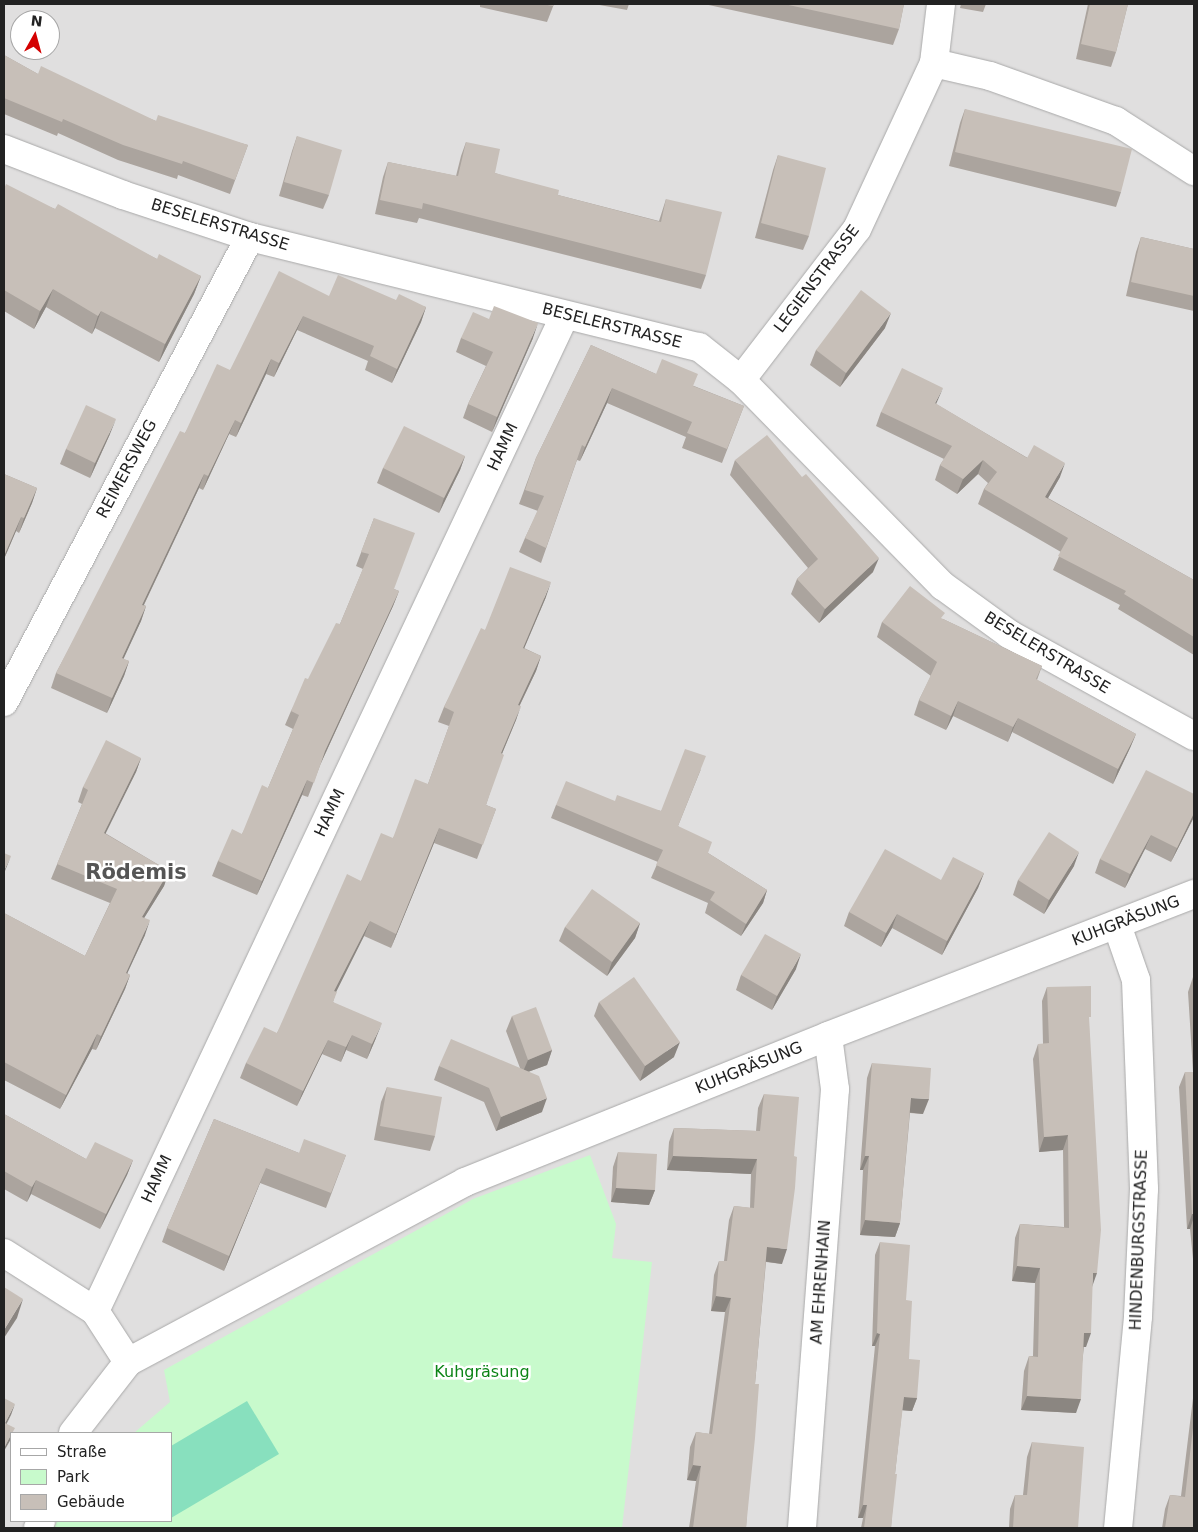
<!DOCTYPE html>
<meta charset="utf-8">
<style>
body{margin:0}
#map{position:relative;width:1198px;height:1532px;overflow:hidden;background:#f2efe9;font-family:"DejaVu Sans",sans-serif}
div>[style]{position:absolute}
.residential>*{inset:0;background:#e0dfdf}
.park>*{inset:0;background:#c8facc}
.pitch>*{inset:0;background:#88e0be}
.roads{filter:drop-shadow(0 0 1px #a9a9a9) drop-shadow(0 0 1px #a9a9a9)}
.minor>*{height:28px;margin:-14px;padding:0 14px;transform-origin:14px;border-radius:14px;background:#fff}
.wall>*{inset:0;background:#aba49e}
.shaded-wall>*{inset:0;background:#8b8681}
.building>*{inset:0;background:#c7bfb8}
span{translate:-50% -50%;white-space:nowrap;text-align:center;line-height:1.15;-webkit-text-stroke:5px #fff;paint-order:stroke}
.street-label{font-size:16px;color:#222}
.park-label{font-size:16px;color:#0c8416}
.district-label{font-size:21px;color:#555;font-weight:700}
.frame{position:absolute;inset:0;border:5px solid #222;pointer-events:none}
.legend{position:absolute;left:10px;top:1432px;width:162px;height:90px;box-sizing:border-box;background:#fff;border:1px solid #a7a7a7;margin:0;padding:6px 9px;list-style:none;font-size:15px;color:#222}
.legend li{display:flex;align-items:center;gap:10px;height:25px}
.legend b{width:25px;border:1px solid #a7a7a7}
.north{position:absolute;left:10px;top:10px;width:50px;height:50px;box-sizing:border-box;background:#fff;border:1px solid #a7a7a7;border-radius:50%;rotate:7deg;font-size:14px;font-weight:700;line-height:20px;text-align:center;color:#222}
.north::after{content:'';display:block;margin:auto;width:18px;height:22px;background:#d40000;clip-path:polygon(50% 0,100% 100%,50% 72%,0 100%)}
</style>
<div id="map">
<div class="residential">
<div style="clip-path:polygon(evenodd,4px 4px,1194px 4px,1194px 1528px,4px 1528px,4px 4px,20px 20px,50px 20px,50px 50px,20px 50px,20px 20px,4px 4px,11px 1433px,171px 1433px,171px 1521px,11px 1521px,11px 1433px)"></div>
</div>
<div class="park">
<div style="clip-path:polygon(590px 1155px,616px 1224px,612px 1258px,652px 1262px,622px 1528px,54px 1528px,57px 1521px,171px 1521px,171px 1433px,134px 1433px,170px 1402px,164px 1370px,473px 1199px)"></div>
</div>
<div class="pitch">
<div style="clip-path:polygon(247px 1401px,279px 1454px,171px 1518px,171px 1446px)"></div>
</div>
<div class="roads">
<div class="minor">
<div style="left:934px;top:63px;width:57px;rotate:13.1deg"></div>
<div style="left:990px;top:76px;width:134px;rotate:19.7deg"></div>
<div style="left:1116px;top:121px;width:93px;rotate:32.7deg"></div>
<div style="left:4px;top:149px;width:128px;rotate:21.1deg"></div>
<div style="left:123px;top:195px;width:134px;rotate:18.3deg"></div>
<div style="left:250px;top:237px;width:462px;rotate:13.8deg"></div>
<div style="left:699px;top:347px;width:53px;rotate:38.2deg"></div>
<div style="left:741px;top:380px;width:289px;rotate:45.6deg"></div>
<div style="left:943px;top:586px;width:82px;rotate:36deg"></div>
<div style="left:1009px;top:634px;width:211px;rotate:28.9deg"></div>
<div style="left:741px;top:380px;width:190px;rotate:-52.5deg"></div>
<div style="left:857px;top:229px;width:183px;rotate:-65.1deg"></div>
<div style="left:934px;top:63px;width:59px;rotate:-83.2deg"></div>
<div style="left:4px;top:702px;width:526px;rotate:-62.12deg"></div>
<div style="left:1117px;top:925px;width:58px;rotate:70.9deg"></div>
<div style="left:1136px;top:980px;width:209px;rotate:87.8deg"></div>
<div style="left:1144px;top:1189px;width:128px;rotate:92.7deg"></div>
<div style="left:1138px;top:1317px;width:212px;rotate:95.4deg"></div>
<div style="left:4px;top:1253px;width:108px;rotate:32.5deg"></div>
<div style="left:95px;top:1311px;width:61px;rotate:57.1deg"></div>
<div style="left:95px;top:1311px;width:1101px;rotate:-64.74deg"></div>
<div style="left:73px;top:1433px;width:90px;rotate:-52.2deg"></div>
<div style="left:128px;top:1362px;width:382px;rotate:-28.1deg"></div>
<div style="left:465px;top:1182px;width:391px;rotate:-21.9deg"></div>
<div style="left:828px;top:1036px;width:393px;rotate:-21.2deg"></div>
<div style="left:38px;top:1528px;width:8px;rotate:-67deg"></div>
<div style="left:802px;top:1528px;width:440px;rotate:-85.7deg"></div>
<div style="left:835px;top:1089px;width:53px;rotate:-97.5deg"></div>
</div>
</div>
<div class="wall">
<div style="clip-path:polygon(480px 4px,554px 4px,547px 22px,480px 7px)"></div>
<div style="clip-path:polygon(594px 4px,629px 4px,627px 10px)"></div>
<div style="clip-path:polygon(704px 4px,904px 4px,899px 29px,893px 45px)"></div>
<div style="clip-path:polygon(961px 4px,986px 4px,983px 12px,960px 8px)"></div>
<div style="clip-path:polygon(1088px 4px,1128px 4px,1116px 52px,1111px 67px,1076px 59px)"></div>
<div style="clip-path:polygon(4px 55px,38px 74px,156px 121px,248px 145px,230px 194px,178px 175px,177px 179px,118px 160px,58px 133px,57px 136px,4px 114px)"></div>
<div style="clip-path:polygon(965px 109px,1121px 192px,1116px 207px,949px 166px,960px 123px)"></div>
<div style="clip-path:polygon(297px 136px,329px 195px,323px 209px,279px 196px,292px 151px)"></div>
<div style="clip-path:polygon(466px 142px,495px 173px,558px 195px,659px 221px,666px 199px,706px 275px,701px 289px,419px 218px,417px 223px,375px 214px,383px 177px,388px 162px,456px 176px,461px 156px)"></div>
<div style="clip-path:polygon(778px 155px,809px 236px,803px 250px,755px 238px,773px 170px)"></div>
<div style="clip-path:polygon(4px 189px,55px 209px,157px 259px,201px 276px,194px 294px,159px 362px,95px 328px,92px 334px,46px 307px,34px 329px,4px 311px)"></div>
<div style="clip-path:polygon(1141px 237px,1194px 249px,1194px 311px,1126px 296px,1136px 252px)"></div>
<div style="clip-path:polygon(329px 296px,396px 300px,426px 307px,421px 322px,392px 383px,365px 370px,368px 361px,297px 330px,274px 377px,266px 374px,236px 437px,229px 434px,203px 490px,199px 488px,144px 605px,146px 606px,141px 621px,123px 659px,129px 661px,124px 676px,107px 713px,51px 688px,56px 673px,185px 433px,230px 370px)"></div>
<div style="clip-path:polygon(489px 319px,533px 338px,492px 432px,463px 418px,468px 404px,486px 366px,456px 352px,461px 338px)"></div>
<div style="clip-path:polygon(885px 328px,840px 387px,810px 365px,816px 350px)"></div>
<div style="clip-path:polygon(591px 345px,656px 374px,694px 386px,744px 406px,722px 463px,682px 448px,686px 437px,607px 403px,580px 461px,577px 460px,541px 563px,519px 552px,525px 538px,538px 511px,519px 504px,536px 458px)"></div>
<div style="clip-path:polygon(936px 404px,1060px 477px,1048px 498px,1194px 580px,1194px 655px,1118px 609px,1120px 605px,1053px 570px,1061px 552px,978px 504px,984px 489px,988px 483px,978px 474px,957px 494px,935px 480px,940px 465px,944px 459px,876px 426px,881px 412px)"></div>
<div style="clip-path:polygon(110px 434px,90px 478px,60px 464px,66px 449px)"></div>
<div style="clip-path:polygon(465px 456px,460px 470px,439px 513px,377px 483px,383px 468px)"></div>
<div style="clip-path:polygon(735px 460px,873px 572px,819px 623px,791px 594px,797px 579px,808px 568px,730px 475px)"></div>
<div style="clip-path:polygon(4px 474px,37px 488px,32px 503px,19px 533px,16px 531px,4px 559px)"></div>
<div style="clip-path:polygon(374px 518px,394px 589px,399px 591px,393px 606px,321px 763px,308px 797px,302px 795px,257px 895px,212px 876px,218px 861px,242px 834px,268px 788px,293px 729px,285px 725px,291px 711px,340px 624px,363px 569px,356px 566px)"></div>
<div style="clip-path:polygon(546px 597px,524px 648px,541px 656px,536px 671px,520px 705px,516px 720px,502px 754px,486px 805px,496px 809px,477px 859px,434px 843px,391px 948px,364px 936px,336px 992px,333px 1002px,376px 1038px,367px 1059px,346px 1050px,341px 1062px,322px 1054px,297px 1106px,240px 1078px,246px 1063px,277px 1033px,361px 881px,393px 838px,428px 784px,449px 726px,438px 722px,444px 707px,485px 630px)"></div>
<div style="clip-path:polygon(943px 619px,1042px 666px,1037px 680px,1136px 734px,1130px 748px,1113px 784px,1012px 732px,1008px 742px,953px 716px,946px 730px,914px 715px,919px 700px,931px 676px,877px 637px,882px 622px)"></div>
<div style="clip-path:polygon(141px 758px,136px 772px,105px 833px,169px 871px,164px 886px,144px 918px,145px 935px,127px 973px,130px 975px,125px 989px,96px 1050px,92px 1049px,60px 1109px,4px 1080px,4px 913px,85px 956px,110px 903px,51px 879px,82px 804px,78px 802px,83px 787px)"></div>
<div style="clip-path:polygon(701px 769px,678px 826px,708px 853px,767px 890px,763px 903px,741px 936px,705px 913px,708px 903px,651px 878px,658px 862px,551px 818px,556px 805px,615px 801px,661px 811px)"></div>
<div style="clip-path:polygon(1194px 794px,1194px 817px,1171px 862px,1145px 849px,1125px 888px,1095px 873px,1100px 859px)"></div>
<div style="clip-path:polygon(1074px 866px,1044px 914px,1013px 895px,1018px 880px)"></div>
<div style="clip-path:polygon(984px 873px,978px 888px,942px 955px,892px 928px,881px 947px,844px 926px,849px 912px,941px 880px)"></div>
<div style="clip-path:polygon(640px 923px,635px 938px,607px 976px,559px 941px,565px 927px)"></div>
<div style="clip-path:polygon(796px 969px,772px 1010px,736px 990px,741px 975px)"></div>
<div style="clip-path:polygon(1193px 977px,1194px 977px,1194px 1269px,1190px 1229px,1187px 1229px,1179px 1087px,1185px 1072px,1193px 1072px,1188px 992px)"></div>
<div style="clip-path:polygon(1047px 987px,1089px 1023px,1092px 1287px,1086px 1347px,1084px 1347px,1076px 1413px,1021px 1410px,1024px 1371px,1029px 1356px,1033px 1356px,1035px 1283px,1012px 1281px,1015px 1238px,1020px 1224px,1064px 1227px,1063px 1150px,1039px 1152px,1033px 1059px,1038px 1044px,1043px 1044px,1042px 1001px)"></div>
<div style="clip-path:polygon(599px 1002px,674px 1057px,640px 1081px,594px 1016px)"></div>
<div style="clip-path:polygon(512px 1016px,552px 1050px,547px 1065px,528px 1072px,542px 1112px,496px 1131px,484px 1102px,434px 1080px,439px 1066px,520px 1068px,506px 1031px)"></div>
<div style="clip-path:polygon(872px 1063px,923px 1114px,910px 1113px,900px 1223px,895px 1237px,860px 1235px,863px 1170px,860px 1170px,867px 1078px)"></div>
<div style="clip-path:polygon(387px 1087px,435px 1136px,430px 1151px,374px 1140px,381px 1102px)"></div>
<div style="clip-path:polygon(764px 1094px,782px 1264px,766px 1262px,755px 1384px,746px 1528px,689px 1528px,696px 1481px,687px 1480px,690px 1447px,696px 1432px,709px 1434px,725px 1312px,711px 1311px,714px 1275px,719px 1261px,724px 1261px,729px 1220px,734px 1206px,750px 1208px,751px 1174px,667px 1170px,669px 1142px,674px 1128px,756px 1131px,758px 1108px)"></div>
<div style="clip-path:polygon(4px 1114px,86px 1159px,133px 1160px,127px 1175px,100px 1229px,31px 1194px,27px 1202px,4px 1189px)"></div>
<div style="clip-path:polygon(214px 1119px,299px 1153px,346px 1155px,326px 1208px,260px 1183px,224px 1271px,162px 1242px,167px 1228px)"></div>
<div style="clip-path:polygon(618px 1152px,655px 1190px,649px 1205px,611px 1202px,613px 1167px)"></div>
<div style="clip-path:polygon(880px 1242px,906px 1300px,909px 1359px,917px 1398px,912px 1411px,902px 1410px,895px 1474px,891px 1528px,861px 1528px,863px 1518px,858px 1518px,875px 1346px,872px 1346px,875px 1255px)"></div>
<div style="clip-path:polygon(1194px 1390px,1194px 1528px,1162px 1528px,1165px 1509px,1170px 1495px,1181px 1496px)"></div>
<div style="clip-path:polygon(1032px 1442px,1078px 1528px,1009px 1528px,1010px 1509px,1015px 1495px,1023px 1495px,1027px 1457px)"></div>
</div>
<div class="shaded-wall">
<div style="clip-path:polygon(201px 276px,194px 294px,159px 362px,165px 344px)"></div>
<div style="clip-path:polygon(53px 289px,46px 307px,34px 329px,40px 311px)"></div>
<div style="clip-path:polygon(426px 307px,421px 322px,392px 383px,397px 369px)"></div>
<div style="clip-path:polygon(101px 311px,95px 328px,92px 334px,98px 316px)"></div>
<div style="clip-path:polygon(891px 313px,885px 328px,840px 387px,846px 373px)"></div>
<div style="clip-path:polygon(303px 316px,297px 330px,274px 377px,279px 363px)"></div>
<div style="clip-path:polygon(538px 323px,533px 338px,492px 432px,497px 417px)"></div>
<div style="clip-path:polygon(271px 359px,266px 374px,236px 437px,241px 423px)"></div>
<div style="clip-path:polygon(612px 388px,607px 403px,580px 461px,585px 447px)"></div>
<div style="clip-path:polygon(943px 388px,937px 402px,930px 418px,935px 403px)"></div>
<div style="clip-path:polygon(116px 419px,110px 434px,90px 478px,95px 463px)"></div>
<div style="clip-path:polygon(235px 420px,229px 434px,203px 490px,208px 476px)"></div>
<div style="clip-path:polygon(465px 456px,460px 470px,439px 513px,444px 498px)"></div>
<div style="clip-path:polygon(983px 460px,978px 474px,957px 494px,963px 479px)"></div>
<div style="clip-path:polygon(1065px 463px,1060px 477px,1040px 512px,1045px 497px)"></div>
<div style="clip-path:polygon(204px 474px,199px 488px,137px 619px,142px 605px)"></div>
<div style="clip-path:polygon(37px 488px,32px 503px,19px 533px,24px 518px)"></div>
<div style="clip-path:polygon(21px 517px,16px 531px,4px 559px,4px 556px)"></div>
<div style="clip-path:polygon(879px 558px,873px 572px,819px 623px,825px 609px)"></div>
<div style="clip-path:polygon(551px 582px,546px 597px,518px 663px,523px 648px)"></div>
<div style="clip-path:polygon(399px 591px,393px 606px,320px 765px,325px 751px)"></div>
<div style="clip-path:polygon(146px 606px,141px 621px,117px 673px,122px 658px)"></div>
<div style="clip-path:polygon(541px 656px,536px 671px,513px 719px,518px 705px)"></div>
<div style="clip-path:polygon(129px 661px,124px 676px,107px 713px,112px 698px)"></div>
<div style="clip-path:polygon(958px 701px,953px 716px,946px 730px,951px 716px)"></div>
<div style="clip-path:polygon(521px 706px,516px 720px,496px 768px,501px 753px)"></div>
<div style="clip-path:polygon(1018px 718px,1012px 732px,1008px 742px,1013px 727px)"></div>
<div style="clip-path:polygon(1136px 734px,1130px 748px,1113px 784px,1118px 769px)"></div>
<div style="clip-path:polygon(141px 758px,136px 772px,99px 847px,104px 833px)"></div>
<div style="clip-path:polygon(307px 780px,302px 795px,257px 895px,262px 881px)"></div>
<div style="clip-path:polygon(1194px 813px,1194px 817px,1171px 862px,1177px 848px)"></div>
<div style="clip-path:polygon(439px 828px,434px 843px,391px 948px,396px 934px)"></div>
<div style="clip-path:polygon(1151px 835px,1145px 849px,1125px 888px,1130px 874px)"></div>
<div style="clip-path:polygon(1079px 852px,1074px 866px,1044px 914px,1049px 900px)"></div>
<div style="clip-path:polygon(11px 856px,5px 871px,4px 874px,4px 871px)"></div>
<div style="clip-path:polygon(169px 871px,164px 886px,136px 931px,142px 917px)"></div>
<div style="clip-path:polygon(984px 873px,978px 888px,942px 955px,947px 941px)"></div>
<div style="clip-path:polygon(767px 890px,763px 903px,741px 936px,746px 924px)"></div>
<div style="clip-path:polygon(897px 914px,892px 928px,881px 947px,886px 933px)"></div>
<div style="clip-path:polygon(150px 920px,145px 935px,121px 987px,126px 973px)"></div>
<div style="clip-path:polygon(370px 921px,364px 936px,329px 1006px,334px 991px)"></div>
<div style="clip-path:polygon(640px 923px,635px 938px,607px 976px,612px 962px)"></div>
<div style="clip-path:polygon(801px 954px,796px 969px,772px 1010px,777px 996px)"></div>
<div style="clip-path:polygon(130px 975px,125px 989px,96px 1050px,101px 1036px)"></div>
<div style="clip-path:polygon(382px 1023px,376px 1038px,367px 1059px,372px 1044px)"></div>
<div style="clip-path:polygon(97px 1034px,92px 1049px,60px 1109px,66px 1095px)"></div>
<div style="clip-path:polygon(352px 1035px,346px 1050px,341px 1062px,346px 1047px)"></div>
<div style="clip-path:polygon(328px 1040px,322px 1054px,297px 1106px,303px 1091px)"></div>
<div style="clip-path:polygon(680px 1042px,674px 1057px,640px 1081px,645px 1066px)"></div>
<div style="clip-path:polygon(552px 1050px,547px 1065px,522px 1074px,528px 1060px)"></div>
<div style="clip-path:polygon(547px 1098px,542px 1112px,496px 1131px,501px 1117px)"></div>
<div style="clip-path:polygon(911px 1098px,929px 1099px,923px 1114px,905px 1112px)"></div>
<div style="clip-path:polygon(1068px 1135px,1063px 1150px,1039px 1152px,1044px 1137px)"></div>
<div style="clip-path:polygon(673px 1156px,757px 1159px,751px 1174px,667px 1170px)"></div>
<div style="clip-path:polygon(865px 1156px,869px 1156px,863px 1170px,860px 1170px)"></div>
<div style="clip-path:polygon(133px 1160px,127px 1175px,100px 1229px,106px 1214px)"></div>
<div style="clip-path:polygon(266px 1168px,260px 1183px,224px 1271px,229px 1256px)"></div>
<div style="clip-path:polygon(36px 1180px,31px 1194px,27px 1202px,32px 1187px)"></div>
<div style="clip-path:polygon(616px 1188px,655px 1190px,649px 1205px,611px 1202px)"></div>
<div style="clip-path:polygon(1192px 1214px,1194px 1214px,1194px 1217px,1190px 1229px,1187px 1229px)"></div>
<div style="clip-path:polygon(865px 1220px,900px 1223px,895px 1237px,860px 1235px)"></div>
<div style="clip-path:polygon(767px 1247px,787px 1249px,782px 1264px,762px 1261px)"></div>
<div style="clip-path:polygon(1017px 1266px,1040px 1268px,1035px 1283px,1012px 1281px)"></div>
<div style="clip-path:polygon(1093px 1273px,1097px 1273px,1092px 1287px)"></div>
<div style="clip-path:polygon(716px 1296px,731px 1298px,725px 1312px,711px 1311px)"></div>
<div style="clip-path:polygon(23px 1299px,17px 1318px,4px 1338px,4px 1330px)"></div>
<div style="clip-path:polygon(877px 1333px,880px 1334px,875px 1346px,872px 1346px)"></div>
<div style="clip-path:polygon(1084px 1333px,1091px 1333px,1086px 1347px,1079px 1347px)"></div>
<div style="clip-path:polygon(1027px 1396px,1081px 1399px,1076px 1413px,1021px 1410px)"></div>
<div style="clip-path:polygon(904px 1397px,917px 1398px,912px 1411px,899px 1410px)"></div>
<div style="clip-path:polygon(15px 1404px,11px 1415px,4px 1429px,5px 1423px)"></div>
<div style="clip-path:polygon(11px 1434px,11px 1439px,4px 1451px,4px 1448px)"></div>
<div style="clip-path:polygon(693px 1465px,701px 1466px,696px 1481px,687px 1480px)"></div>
<div style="clip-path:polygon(863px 1505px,867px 1505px,863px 1518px,858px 1518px)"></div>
</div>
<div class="building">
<div style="clip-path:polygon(542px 4px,554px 4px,553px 6px)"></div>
<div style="clip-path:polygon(784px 4px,904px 4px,899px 29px)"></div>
<div style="clip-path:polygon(1090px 4px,1128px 4px,1116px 52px,1081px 44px)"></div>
<div style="clip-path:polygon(4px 55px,38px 74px,41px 66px,156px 121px,158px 115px,248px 145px,235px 180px,183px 161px,182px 164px,123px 145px,63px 119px,62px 122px,4px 98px)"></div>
<div style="clip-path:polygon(965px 109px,1132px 149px,1121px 192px,955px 152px)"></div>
<div style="clip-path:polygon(297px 136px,342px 150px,329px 195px,284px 182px)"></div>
<div style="clip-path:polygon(466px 142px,500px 149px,495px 173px,559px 190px,558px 195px,661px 222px,666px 199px,722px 212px,706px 275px,423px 203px,422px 209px,380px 200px,388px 162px,458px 176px)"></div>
<div style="clip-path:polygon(778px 155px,826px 168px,809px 236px,761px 223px)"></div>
<div style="clip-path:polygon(6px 184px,55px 209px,58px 204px,157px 259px,159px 254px,201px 276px,165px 344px,101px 311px,98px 316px,53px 289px,40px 311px,4px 290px,4px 189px)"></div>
<div style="clip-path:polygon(1141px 237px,1194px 249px,1194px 296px,1131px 282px)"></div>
<div style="clip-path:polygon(279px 271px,329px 296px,338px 275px,396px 300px,399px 294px,426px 307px,397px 369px,370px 356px,374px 346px,303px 316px,279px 363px,271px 359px,241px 423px,235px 420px,208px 476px,204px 474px,142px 605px,146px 606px,122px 658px,129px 661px,112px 698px,56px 673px,180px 431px,185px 433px,217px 364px,230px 370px)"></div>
<div style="clip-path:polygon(861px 290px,891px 313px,846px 373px,816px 350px)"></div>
<div style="clip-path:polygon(494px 306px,538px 323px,497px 417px,468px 404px,493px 352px,461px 338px,473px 312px,489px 319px)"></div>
<div style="clip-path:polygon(591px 345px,656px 374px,662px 359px,698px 374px,693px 386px,744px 406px,727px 449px,687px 433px,692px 422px,612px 388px,585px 447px,582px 445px,546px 548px,525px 538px,544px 496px,525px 490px,536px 458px)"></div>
<div style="clip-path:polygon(902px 368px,943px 388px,935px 403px,1027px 458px,1034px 445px,1065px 463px,1045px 497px,1194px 580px,1194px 637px,1124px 594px,1126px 591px,1058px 556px,1068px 538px,984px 489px,997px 472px,983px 460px,963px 479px,940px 465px,952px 446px,881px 412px)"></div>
<div style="clip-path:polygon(86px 405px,116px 419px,95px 463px,66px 449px)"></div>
<div style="clip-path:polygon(404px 426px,465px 456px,444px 498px,383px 468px)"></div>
<div style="clip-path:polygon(767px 435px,802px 477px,806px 474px,879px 558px,825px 609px,797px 579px,818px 559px,735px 460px)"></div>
<div style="clip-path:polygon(4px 474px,37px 488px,24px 518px,21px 517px,4px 556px)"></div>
<div style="clip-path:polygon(374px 518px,415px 533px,394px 589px,399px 591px,325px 751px,314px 783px,307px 780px,262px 881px,218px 861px,232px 829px,242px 834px,262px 785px,268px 788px,299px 715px,291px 711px,305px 678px,308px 679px,336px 623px,340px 624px,369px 554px,361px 552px)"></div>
<div style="clip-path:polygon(510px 567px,551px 582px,523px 648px,541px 656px,518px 705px,521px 706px,501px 753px,504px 755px,486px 805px,496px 809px,483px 845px,439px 828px,396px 934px,370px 921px,334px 991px,337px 992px,333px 1002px,382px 1023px,372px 1044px,352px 1035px,346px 1047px,328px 1040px,303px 1091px,246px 1063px,264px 1027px,277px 1033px,347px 874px,361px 881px,381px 833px,393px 838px,415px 779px,428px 784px,454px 712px,444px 707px,481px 628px,485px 630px)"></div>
<div style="clip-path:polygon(910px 586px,945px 613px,941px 618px,1042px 666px,1036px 679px,1136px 734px,1118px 769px,1018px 718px,1013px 727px,958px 701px,951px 716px,919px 700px,937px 662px,882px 622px)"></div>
<div style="clip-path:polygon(106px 740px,141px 758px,104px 833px,169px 871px,142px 917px,150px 920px,126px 973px,130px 975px,101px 1036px,97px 1034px,66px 1095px,4px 1062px,4px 913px,85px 956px,117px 889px,57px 864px,88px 790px,83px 787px)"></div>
<div style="clip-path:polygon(685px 749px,706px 756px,678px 826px,712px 842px,708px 853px,767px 890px,746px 924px,710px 900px,715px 892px,656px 865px,663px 850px,556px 805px,566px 781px,615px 801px,617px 795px,661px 811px)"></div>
<div style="clip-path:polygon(1146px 770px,1194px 794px,1194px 813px,1177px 848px,1151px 835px,1130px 874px,1100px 859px)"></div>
<div style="clip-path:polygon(1049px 832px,1079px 852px,1049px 900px,1018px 880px)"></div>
<div style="clip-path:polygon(885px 849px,941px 880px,953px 857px,984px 873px,947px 941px,897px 914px,886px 933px,849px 912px)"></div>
<div style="clip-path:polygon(4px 853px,11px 856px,4px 871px)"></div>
<div style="clip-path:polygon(592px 889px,640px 923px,612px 962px,565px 927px)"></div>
<div style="clip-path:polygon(765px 934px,801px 954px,777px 996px,741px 975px)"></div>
<div style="clip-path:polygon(634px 977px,680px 1042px,645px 1066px,599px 1002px)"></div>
<div style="clip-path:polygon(1193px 977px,1194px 977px,1194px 995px)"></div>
<div style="clip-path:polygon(1091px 986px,1091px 1017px,1089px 1017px,1101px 1230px,1097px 1273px,1093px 1273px,1091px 1333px,1084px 1333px,1081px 1399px,1027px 1396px,1029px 1356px,1038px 1357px,1040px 1268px,1017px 1266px,1020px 1224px,1069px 1228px,1068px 1135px,1044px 1137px,1038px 1044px,1049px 1043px,1047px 987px)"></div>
<div style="clip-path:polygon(536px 1007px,552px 1050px,528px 1060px,512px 1016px)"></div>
<div style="clip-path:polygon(451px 1039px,539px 1076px,547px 1098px,501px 1117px,489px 1088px,439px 1066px)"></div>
<div style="clip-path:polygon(872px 1063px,931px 1068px,929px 1099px,911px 1098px,900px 1223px,865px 1220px,869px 1156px,865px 1156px)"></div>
<div style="clip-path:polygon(1185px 1072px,1194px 1072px,1194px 1214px,1192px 1214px)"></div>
<div style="clip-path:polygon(387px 1087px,442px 1097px,435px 1136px,380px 1126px)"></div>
<div style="clip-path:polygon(764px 1094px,799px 1097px,794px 1156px,797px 1157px,795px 1188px,787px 1249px,767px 1247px,755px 1384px,759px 1384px,755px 1438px,746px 1528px,693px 1528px,701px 1466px,693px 1465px,696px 1432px,712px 1434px,731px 1298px,716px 1296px,719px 1261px,727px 1261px,734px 1206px,754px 1208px,757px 1159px,673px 1156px,674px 1128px,760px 1131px)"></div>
<div style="clip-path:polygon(4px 1114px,86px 1159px,95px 1142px,133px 1160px,106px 1214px,36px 1180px,32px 1187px,4px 1171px)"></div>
<div style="clip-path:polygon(214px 1119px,299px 1153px,304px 1139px,346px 1155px,331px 1193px,266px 1168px,229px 1256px,167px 1228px)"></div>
<div style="clip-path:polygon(618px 1152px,657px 1154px,655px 1190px,616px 1188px)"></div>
<div style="clip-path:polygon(880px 1242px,910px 1245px,906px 1300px,912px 1301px,909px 1359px,920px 1360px,917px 1398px,904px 1397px,895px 1474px,897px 1474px,891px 1528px,864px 1528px,867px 1505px,863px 1505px,880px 1334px,877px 1333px)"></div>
<div style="clip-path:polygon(4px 1287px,23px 1299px,4px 1330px)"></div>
<div style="clip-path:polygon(4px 1398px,15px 1404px,5px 1423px,15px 1428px,4px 1448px)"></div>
<div style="clip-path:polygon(1194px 1419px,1194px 1528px,1165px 1528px,1170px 1495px,1185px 1497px)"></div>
<div style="clip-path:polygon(1032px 1442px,1084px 1447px,1078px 1528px,1013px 1528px,1015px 1495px,1027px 1495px)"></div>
</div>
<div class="street-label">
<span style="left:220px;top:225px;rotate:17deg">BESELERSTRASSE</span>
<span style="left:817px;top:279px;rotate:-53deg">LEGIENSTRASSE</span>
<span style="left:612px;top:326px;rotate:14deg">BESELERSTRASSE</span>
<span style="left:503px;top:447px;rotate:-65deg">HAMM</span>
<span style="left:127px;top:469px;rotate:-62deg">REIMERSWEG</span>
<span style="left:1047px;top:653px;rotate:31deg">BESELERSTRASSE</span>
<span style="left:330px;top:813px;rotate:-65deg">HAMM</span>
<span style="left:1126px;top:921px;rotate:-21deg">KUHGRÄSUNG</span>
<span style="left:749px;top:1068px;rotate:-22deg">KUHGRÄSUNG</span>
<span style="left:157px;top:1179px;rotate:-65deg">HAMM</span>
<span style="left:1139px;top:1240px;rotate:-88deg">HINDENBURGSTRASSE</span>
<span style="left:821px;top:1282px;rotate:-86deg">AM EHRENHAIN</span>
</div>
<div class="park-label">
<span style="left:482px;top:1372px">Kuhgräsung</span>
</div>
<div class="district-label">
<span style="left:136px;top:872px">Rödemis</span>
</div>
<div class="frame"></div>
<ul class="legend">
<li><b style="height:6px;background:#fff"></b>Straße</li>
<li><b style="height:14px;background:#c8facc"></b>Park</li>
<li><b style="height:14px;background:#c7bfb8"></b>Gebäude</li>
</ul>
<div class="north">N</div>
</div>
